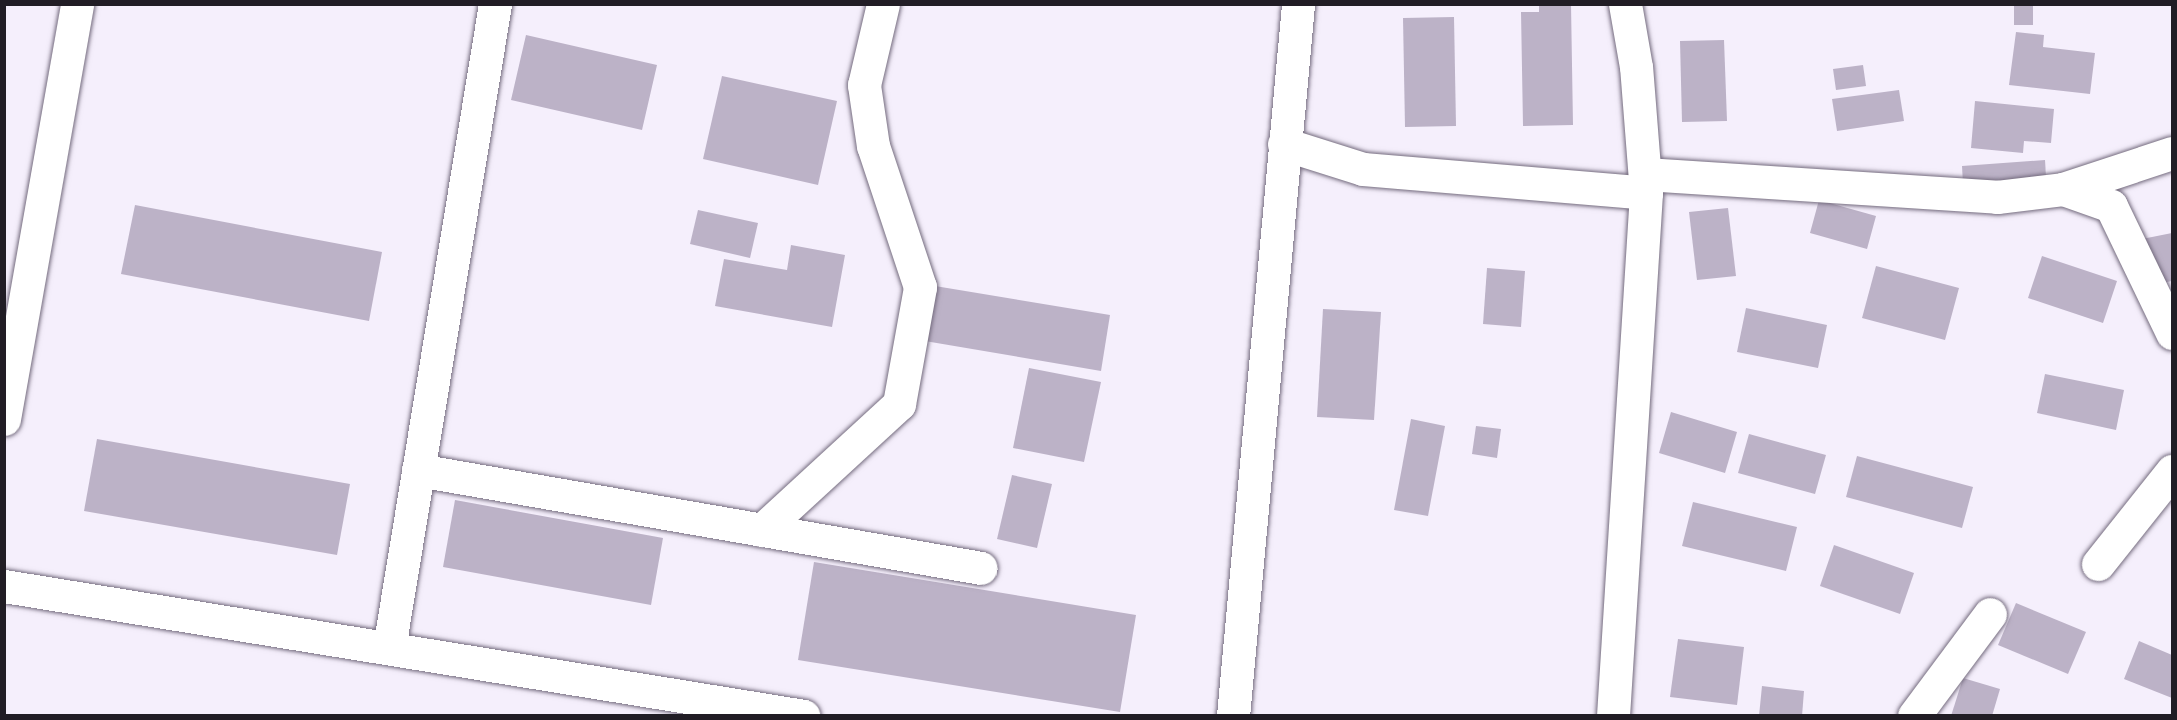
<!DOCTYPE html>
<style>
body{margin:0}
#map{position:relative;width:2177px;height:720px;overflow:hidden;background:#f5effc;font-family:Helvetica,sans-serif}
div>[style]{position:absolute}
.building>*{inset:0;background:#bcb2c7}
.roads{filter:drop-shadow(0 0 2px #746b7e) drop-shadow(0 0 2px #746b7e)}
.minor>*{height:33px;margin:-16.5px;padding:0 16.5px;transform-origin:16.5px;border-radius:16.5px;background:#fff}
span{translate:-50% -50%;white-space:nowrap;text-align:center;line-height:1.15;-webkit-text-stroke:6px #f5effc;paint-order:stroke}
.frame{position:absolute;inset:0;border:6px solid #211d25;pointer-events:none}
</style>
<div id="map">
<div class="building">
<div style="clip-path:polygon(1539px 4px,1571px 4px,1573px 125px,1523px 126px,1521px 12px,1539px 12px)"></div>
<div style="clip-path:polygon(2033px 5px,2033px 25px,2014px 25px,2014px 6px)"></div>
<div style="clip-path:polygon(1454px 17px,1456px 126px,1405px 127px,1403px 18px)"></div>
<div style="clip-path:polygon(2016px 32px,2044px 35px,2043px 47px,2095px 53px,2090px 94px,2009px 85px)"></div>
<div style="clip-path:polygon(526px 35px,657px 65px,642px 130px,511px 100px)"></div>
<div style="clip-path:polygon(1724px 40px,1727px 121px,1682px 122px,1680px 41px)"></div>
<div style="clip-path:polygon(1863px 65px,1866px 86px,1836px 90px,1833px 69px)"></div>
<div style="clip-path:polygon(722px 76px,837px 101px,818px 185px,703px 159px)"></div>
<div style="clip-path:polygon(1899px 90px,1904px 121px,1837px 131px,1832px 99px)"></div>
<div style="clip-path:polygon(1975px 101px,2054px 109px,2051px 143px,2024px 141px,2023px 153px,1971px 148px)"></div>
<div style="clip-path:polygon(2045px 160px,2046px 177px,1963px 184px,1962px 166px)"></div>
<div style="clip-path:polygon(1819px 200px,1876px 216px,1867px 249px,1810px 233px)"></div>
<div style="clip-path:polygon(135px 205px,382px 252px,369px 321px,121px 274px)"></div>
<div style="clip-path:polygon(1728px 208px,1736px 276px,1697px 280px,1689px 212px)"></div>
<div style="clip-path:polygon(698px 210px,758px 223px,750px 258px,690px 244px)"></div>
<div style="clip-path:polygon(2172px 233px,2172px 281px,2151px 285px,2142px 239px)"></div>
<div style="clip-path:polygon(791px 245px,845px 255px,832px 327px,715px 306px,724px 259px,787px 270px)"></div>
<div style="clip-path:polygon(2042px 256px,2117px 281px,2103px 323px,2028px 298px)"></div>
<div style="clip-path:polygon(1876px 266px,1959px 288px,1945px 340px,1862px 318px)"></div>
<div style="clip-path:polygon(1487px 268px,1525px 271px,1521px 327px,1483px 324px)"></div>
<div style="clip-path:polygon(929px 285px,1110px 315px,1101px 371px,919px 340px)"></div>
<div style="clip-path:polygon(1746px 308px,1827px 325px,1818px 368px,1737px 352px)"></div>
<div style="clip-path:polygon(1323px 309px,1381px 312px,1374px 420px,1317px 417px)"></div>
<div style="clip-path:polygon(1029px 368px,1101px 382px,1084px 462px,1013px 448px)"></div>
<div style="clip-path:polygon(2045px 374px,2124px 390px,2116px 430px,2037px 413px)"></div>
<div style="clip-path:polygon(1671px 412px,1737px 432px,1725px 473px,1659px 453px)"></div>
<div style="clip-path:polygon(1411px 419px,1445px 426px,1428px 516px,1394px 510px)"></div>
<div style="clip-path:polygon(1476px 426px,1501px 429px,1497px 458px,1472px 454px)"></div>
<div style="clip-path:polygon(1749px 434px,1826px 455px,1815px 494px,1738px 473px)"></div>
<div style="clip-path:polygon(97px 439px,350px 484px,337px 555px,84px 511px)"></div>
<div style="clip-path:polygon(1857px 456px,1973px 487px,1962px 528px,1846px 497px)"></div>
<div style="clip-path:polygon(1012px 475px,1052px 484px,1037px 548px,997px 539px)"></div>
<div style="clip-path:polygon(455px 500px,663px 538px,651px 605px,443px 567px)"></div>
<div style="clip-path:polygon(1693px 502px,1797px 527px,1786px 571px,1682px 546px)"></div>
<div style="clip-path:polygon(1834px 545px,1914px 573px,1900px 614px,1820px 586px)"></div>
<div style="clip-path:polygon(814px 562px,1136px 615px,1120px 712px,798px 660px)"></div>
<div style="clip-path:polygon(2016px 603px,2086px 632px,2068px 674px,1998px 645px)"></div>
<div style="clip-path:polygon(1678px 639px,1744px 647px,1737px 705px,1670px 697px)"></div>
<div style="clip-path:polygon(2139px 641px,2172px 655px,2172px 698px,2124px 679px)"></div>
<div style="clip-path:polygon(1963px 678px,2000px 689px,1992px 716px,1951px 716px)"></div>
<div style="clip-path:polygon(1762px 686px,1804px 691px,1802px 716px,1759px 716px)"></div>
</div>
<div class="roads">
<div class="minor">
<div style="left:1284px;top:144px;width:83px;rotate:17.6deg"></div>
<div style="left:1363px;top:169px;width:284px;rotate:4.8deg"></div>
<div style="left:1645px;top:174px;width:353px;rotate:3.7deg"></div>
<div style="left:1997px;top:197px;width:66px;rotate:-6.9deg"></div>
<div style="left:2063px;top:189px;width:115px;rotate:-18.3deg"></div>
<div style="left:2063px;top:189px;width:51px;rotate:19.5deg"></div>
<div style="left:2111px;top:206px;width:141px;rotate:64.3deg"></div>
<div style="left:4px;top:419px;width:421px;rotate:-80deg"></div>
<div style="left:418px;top:470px;width:571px;rotate:9.87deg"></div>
<div style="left:762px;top:530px;width:186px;rotate:-42.6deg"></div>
<div style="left:899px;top:404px;width:119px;rotate:-79.8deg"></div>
<div style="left:920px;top:287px;width:149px;rotate:-108.4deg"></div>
<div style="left:873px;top:146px;width:62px;rotate:-98.4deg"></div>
<div style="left:864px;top:85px;width:83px;rotate:-76.8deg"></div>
<div style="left:2098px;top:564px;width:119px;rotate:-51.5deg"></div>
<div style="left:4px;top:586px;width:810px;rotate:9.23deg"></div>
<div style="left:389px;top:648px;width:653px;rotate:-80.65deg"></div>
<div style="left:1233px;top:716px;width:715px;rotate:-84.78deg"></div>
<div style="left:1613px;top:716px;width:524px;rotate:-86.39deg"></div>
<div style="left:1646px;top:193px;width:126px;rotate:-94.5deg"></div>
<div style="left:1636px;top:67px;width:64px;rotate:-99.9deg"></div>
<div style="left:1914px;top:716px;width:127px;rotate:-53.3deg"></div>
</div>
</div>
<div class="frame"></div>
</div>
